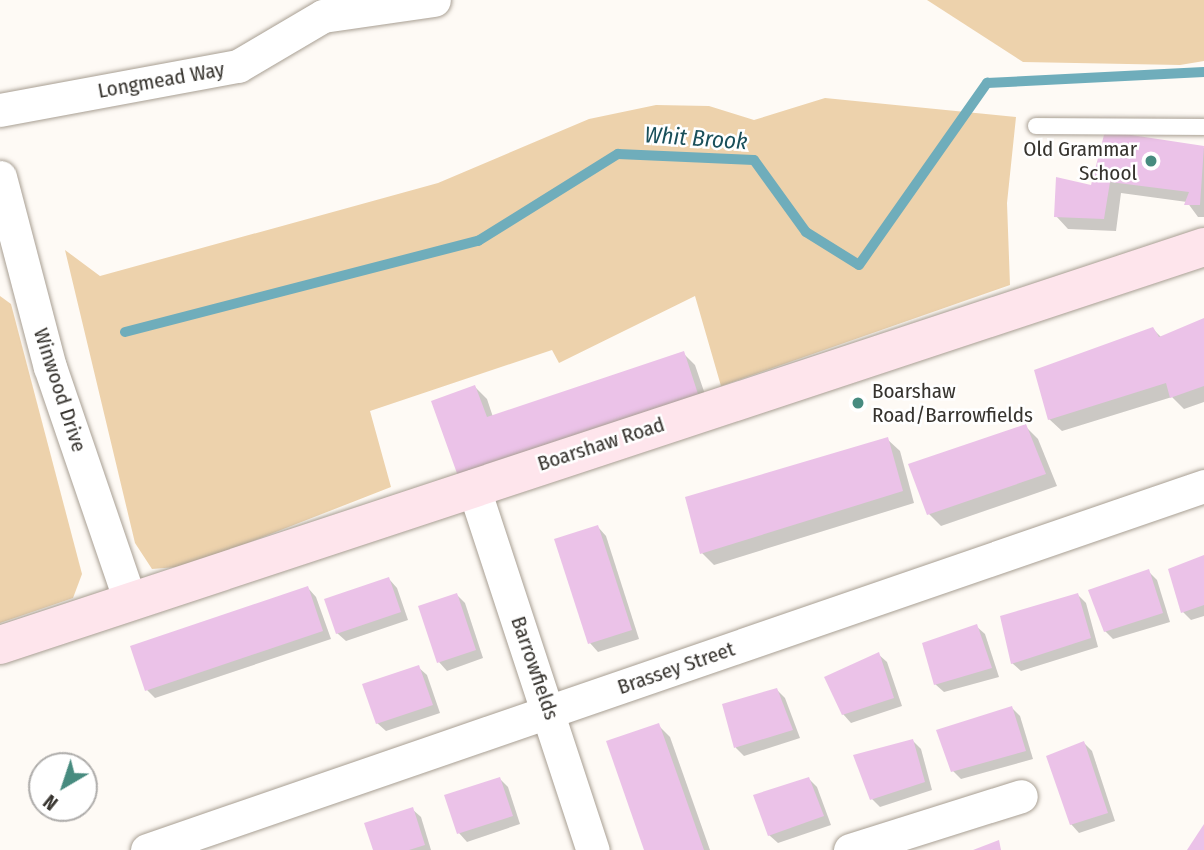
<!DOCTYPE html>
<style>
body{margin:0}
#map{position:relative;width:1204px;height:850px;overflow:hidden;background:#fefaf5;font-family:"Fira Sans Condensed",sans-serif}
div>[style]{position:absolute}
.green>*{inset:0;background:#edd2ac}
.shadow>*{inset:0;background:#0003}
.stream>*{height:10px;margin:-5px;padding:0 5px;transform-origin:5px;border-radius:5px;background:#6fadbb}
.building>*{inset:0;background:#ebc2e8}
.roads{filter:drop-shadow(0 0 2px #a89f93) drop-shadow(0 0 2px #a89f93)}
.lane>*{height:16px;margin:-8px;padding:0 8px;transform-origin:8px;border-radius:8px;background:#fff}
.street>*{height:33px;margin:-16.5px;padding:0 16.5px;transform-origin:16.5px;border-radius:16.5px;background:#fff}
.secondary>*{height:38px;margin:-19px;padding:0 19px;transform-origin:19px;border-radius:19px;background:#fee5ec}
.dots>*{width:19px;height:19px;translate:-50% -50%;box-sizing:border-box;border:4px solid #fff;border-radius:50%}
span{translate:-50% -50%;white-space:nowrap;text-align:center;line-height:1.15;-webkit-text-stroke:5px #fff;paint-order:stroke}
.street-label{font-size:21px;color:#36332e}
.poi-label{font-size:21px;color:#36332e}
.right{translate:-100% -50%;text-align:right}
.left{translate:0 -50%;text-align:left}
.water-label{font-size:23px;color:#194f5a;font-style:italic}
.north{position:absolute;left:28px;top:752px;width:70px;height:70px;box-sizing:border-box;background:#fff;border:2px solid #afadab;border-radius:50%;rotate:219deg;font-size:19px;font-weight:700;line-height:28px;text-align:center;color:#36332e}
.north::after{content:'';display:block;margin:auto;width:24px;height:32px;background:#478b7f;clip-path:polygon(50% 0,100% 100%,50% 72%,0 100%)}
</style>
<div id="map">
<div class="green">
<div style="clip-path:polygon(927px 0,1204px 0,1204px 61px,1180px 65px,1023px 62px)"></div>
<div style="clip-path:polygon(825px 98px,1016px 117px,1007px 203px,1010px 285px,721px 386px,695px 296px,559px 363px,552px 350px,370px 411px,391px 487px,189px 566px,152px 569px,135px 543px,65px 250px,100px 276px,438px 183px,589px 119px,656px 105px,709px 106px,754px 120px)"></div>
<div style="clip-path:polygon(0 296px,11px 304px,82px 574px,73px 598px,0 623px)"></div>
</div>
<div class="shadow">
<div style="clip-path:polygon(1107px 133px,1204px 148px,1204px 217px,1198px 217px,1187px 202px,1121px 193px,1116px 231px,1068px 229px,1056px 216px,1092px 187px)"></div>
<div style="clip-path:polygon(1204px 320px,1204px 402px,1184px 409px,1172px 397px,1062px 431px,1049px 419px,1153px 329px,1162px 338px)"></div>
<div style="clip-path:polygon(683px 353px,695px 365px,710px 409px,460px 478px,475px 387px,487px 399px,493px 417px)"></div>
<div style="clip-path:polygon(1025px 426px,1038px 439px,1057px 486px,941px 526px,929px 514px)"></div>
<div style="clip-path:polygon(887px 439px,900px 451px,914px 503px,714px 565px,702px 553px)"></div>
<div style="clip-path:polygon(598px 527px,606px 536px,639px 639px,598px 652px,590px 643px)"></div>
<div style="clip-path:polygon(1204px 557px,1204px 616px,1191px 620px,1183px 612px)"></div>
<div style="clip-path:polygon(1148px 571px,1157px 580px,1170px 622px,1113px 639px,1105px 631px)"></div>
<div style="clip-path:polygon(389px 579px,397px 588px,408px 620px,346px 641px,337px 633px)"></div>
<div style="clip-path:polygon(308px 588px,316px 597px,331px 639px,155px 698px,147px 690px)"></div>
<div style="clip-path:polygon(457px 595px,465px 603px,483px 658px,447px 671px,439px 662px,420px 607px)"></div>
<div style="clip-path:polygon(1078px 595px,1086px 603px,1098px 647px,1021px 671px,1012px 663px)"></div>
<div style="clip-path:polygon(976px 626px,985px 634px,999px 677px,944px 692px,935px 684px)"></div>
<div style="clip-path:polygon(878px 654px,887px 662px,902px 706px,851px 723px,843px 714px)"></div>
<div style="clip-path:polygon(418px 667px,427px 675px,440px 713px,386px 731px,377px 723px)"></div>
<div style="clip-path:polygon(777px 690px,785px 698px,800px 738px,744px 756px,736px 748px,724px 705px)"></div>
<div style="clip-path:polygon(1012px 708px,1020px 716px,1033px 759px,961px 779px,953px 771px)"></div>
<div style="clip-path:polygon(658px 725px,670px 737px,710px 850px,645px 850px)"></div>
<div style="clip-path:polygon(912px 740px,921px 749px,932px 790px,880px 807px,872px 799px)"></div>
<div style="clip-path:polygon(1084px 743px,1092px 751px,1115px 821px,1079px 833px,1071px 824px)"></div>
<div style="clip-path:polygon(500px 779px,508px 787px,520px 824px,467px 842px,459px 833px)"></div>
<div style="clip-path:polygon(809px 779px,817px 787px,831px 825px,778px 843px,769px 835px)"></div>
<div style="clip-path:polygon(412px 809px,421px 817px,431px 850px,375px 850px)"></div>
</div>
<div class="stream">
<div style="left:125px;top:332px;width:365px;rotate:-14.5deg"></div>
<div style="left:478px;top:241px;width:165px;rotate:-31.9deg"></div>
<div style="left:618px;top:154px;width:136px;rotate:2.5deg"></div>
<div style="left:754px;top:160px;width:89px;rotate:54.2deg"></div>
<div style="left:806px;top:232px;width:62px;rotate:31.9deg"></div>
<div style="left:859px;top:265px;width:223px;rotate:-54.9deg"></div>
<div style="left:987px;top:83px;width:217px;rotate:-2.9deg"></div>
</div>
<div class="building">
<div style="clip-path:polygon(1105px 131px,1204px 146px,1200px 205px,1184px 205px,1189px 192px,1110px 182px,1104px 219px,1054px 217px,1056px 177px,1091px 185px)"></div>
<div style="clip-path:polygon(1204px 318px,1204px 386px,1170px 398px,1166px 383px,1048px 420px,1034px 370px,1153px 327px,1159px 337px)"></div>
<div style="clip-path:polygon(684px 351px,699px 397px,459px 479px,431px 401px,475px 385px,487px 417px)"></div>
<div style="clip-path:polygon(1026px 424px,1046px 474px,927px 515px,908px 464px)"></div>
<div style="clip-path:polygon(888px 437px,903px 491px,700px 554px,685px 497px)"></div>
<div style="clip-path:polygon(598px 525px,632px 630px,588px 644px,554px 539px)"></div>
<div style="clip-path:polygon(1204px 555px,1204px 605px,1181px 613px,1168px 569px)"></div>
<div style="clip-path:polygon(1149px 569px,1163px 613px,1104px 632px,1088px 590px)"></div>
<div style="clip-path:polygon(389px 577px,401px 612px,336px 634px,324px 599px)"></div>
<div style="clip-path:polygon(308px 586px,323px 631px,145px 691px,130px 646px)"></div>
<div style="clip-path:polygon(457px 593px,476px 650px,437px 663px,418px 606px)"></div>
<div style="clip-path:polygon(1078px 593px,1091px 638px,1011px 664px,1000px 616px)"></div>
<div style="clip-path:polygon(977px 624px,992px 668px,934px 685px,922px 643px)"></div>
<div style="clip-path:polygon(879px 652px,894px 698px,842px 715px,824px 677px)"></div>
<div style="clip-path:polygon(419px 665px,433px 705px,376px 724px,362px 684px)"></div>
<div style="clip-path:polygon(777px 688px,793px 730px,734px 748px,722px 704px)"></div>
<div style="clip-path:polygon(1012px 706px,1026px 751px,951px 772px,936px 730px)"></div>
<div style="clip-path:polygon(659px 723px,704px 850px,644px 850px,606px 741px)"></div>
<div style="clip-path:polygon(913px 739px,925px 782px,870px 800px,853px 755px)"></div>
<div style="clip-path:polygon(1084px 741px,1108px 813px,1070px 825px,1046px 756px)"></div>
<div style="clip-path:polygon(500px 777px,513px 816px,457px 834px,444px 795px)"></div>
<div style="clip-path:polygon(809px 777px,824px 816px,768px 836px,753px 795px)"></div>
<div style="clip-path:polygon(413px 807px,425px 845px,409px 850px,373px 850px,364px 823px)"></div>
<div style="clip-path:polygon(1204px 824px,1204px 850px,1187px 850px)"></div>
<div style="clip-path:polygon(999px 840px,1001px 850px,973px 850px)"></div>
</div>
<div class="roads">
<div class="lane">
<div style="left:1036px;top:126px;width:168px;rotate:0.3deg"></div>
</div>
<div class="street">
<div style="left:0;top:110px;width:242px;rotate:-10.5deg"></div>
<div style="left:238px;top:66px;width:99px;rotate:-30.5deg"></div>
<div style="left:323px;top:16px;width:112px;rotate:-8.2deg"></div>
<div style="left:0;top:177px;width:196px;rotate:75.3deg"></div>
<div style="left:50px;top:367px;width:246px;rotate:71.1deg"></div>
<div style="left:473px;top:486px;width:383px;rotate:71.8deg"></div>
<div style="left:147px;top:850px;width:1118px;rotate:-19deg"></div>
<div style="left:850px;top:850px;width:179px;rotate:-17.5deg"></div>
</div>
<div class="secondary">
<div style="left:0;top:645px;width:1268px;rotate:-18.29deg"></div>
</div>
</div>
<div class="dots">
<div style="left:1151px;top:161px;background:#478b7f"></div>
<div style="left:858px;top:403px;background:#478b7f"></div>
</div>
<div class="street-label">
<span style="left:161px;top:80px;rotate:-10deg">Longmead Way</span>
<span style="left:60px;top:390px;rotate:72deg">Winwood Drive</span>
<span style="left:601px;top:444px;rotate:-18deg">Boarshaw Road</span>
<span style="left:535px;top:668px;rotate:71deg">Barrowfields</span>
<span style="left:676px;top:668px;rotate:-19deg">Brassey Street</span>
</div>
<div class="poi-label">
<span class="right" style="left:1137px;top:161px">Old Grammar<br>School</span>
<span class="left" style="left:872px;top:403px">Boarshaw<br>Road/Barrowfields</span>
</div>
<div class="water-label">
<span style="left:696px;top:138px;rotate:4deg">Whit Brook</span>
</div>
<div class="north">N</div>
</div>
